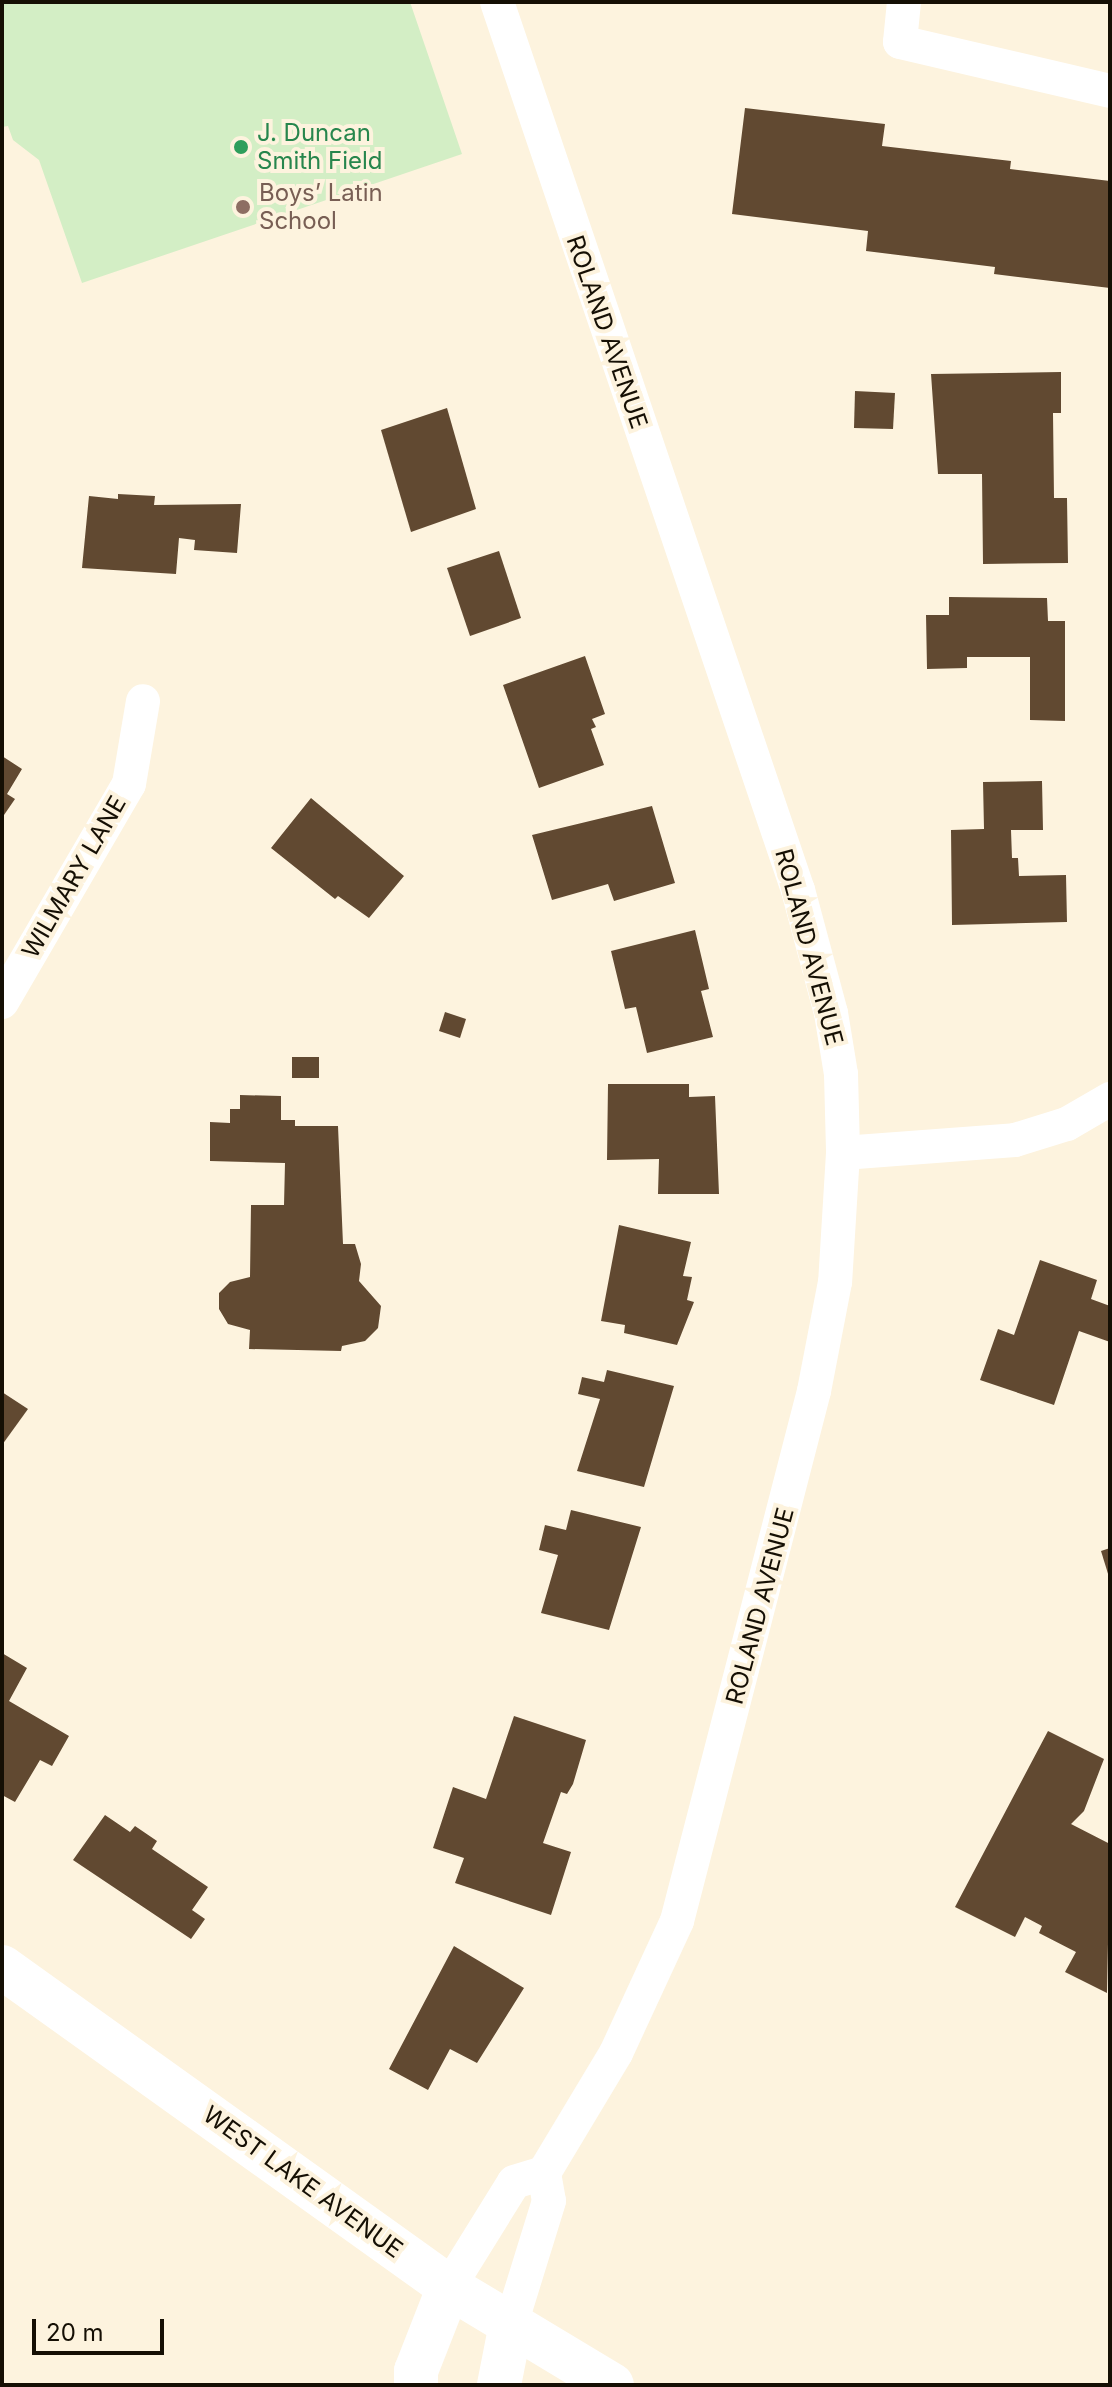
<!DOCTYPE html>
<meta charset="utf-8">
<style>
body{margin:0}
#map{position:relative;width:1112px;height:2387px;overflow:hidden;background:#fdf3de;font-family:Inter,sans-serif}
div>[style]{position:absolute}
.green>*{inset:0;background:#d3eec5}
.building>*{inset:0;background:#614931}
.minor>*{height:34px;margin:-17px;padding:0 17px;transform-origin:17px;border-radius:17px;background:#fff}
.tertiary>*{height:44px;margin:-22px;padding:0 22px;transform-origin:22px;border-radius:22px;background:#fff}
.dots>*{width:22px;height:22px;translate:-50% -50%;box-sizing:border-box;border:4px solid #fdf3de;border-radius:50%}
span{translate:-50% -50%;white-space:nowrap;text-align:center;line-height:1.15;-webkit-text-stroke:8px #fdf3de;paint-order:stroke}
.leisure-label{font-size:24px;color:#27864d}
.left{translate:0 -50%;text-align:left}
.education-label{font-size:24px;color:#785e54}
.street-label{font-size:24px;color:#150f04}
.frame{position:absolute;inset:0;border:4px solid #150f04;pointer-events:none}
.scale{position:absolute;left:32px;top:2319px;width:132px;height:36px;box-sizing:border-box;border:4px solid #150f04;border-top:0;padding-left:10px;font-size:24px;line-height:28px;white-space:nowrap;color:#150f04;-webkit-text-stroke:6px #fdf3de;paint-order:stroke}
</style>
<div id="map">
<div class="green">
<div style="clip-path:polygon(2px 2px,410px 2px,462px 154px,82px 283px,39px 160px,13px 140px,8px 126px,2px 127px)"></div>
</div>
<div class="building">
<div style="clip-path:polygon(745px 108px,885px 124px,882px 146px,1011px 161px,1010px 169px,1110px 181px,1110px 288px,994px 274px,995px 267px,866px 251px,868px 231px,732px 214px)"></div>
<div style="clip-path:polygon(1061px 372px,1061px 413px,1053px 413px,1054px 498px,1067px 498px,1068px 563px,983px 564px,982px 474px,938px 474px,931px 374px)"></div>
<div style="clip-path:polygon(855px 391px,895px 393px,893px 429px,854px 428px)"></div>
<div style="clip-path:polygon(447px 408px,476px 509px,411px 532px,381px 430px)"></div>
<div style="clip-path:polygon(118px 494px,155px 496px,154px 505px,241px 504px,237px 553px,194px 550px,195px 540px,179px 538px,176px 574px,82px 568px,89px 496px,118px 499px)"></div>
<div style="clip-path:polygon(499px 551px,521px 618px,470px 636px,447px 568px)"></div>
<div style="clip-path:polygon(949px 597px,1047px 598px,1048px 621px,1065px 621px,1065px 721px,1030px 720px,1030px 657px,967px 657px,967px 668px,927px 669px,926px 615px,949px 615px)"></div>
<div style="clip-path:polygon(585px 656px,605px 714px,592px 719px,596px 727px,591px 729px,604px 765px,539px 788px,503px 685px)"></div>
<div style="clip-path:polygon(2px 756px,22px 769px,7px 794px,15px 799px,4px 815px)"></div>
<div style="clip-path:polygon(1042px 781px,1043px 830px,1011px 830px,1012px 858px,1018px 858px,1019px 876px,1066px 875px,1067px 922px,952px 925px,951px 830px,984px 829px,983px 782px)"></div>
<div style="clip-path:polygon(311px 798px,404px 876px,369px 918px,338px 896px,335px 899px,271px 848px)"></div>
<div style="clip-path:polygon(652px 806px,675px 883px,614px 901px,608px 884px,552px 900px,532px 835px)"></div>
<div style="clip-path:polygon(695px 930px,709px 989px,701px 991px,713px 1037px,647px 1053px,636px 1007px,625px 1009px,611px 951px)"></div>
<div style="clip-path:polygon(445px 1012px,466px 1019px,460px 1038px,439px 1031px)"></div>
<div style="clip-path:polygon(292px 1057px,319px 1057px,319px 1078px,292px 1078px)"></div>
<div style="clip-path:polygon(608px 1084px,689px 1084px,689px 1097px,715px 1096px,719px 1194px,658px 1194px,659px 1159px,607px 1160px)"></div>
<div style="clip-path:polygon(240px 1095px,281px 1096px,281px 1120px,295px 1120px,295px 1126px,338px 1126px,343px 1244px,355px 1244px,361px 1264px,359px 1281px,381px 1306px,378px 1328px,365px 1341px,342px 1346px,341px 1351px,249px 1349px,250px 1330px,228px 1324px,219px 1309px,219px 1293px,230px 1282px,250px 1277px,251px 1205px,284px 1205px,285px 1163px,210px 1161px,210px 1122px,230px 1123px,230px 1109px,240px 1109px)"></div>
<div style="clip-path:polygon(619px 1225px,691px 1242px,683px 1276px,692px 1277px,687px 1300px,694px 1302px,677px 1345px,624px 1333px,625px 1325px,601px 1321px)"></div>
<div style="clip-path:polygon(1040px 1260px,1097px 1280px,1091px 1299px,1110px 1306px,1110px 1342px,1079px 1331px,1054px 1405px,980px 1380px,998px 1329px,1014px 1335px)"></div>
<div style="clip-path:polygon(607px 1370px,674px 1386px,644px 1487px,577px 1471px,600px 1399px,578px 1394px,582px 1377px,604px 1382px)"></div>
<div style="clip-path:polygon(2px 1392px,28px 1409px,2px 1445px)"></div>
<div style="clip-path:polygon(571px 1510px,641px 1527px,609px 1630px,541px 1613px,558px 1555px,539px 1550px,545px 1525px,566px 1530px)"></div>
<div style="clip-path:polygon(1110px 1548px,1110px 1577px,1109px 1577px,1101px 1551px)"></div>
<div style="clip-path:polygon(2px 1653px,27px 1668px,9px 1701px,69px 1736px,52px 1766px,40px 1760px,15px 1802px,2px 1795px)"></div>
<div style="clip-path:polygon(514px 1716px,586px 1740px,573px 1784px,567px 1794px,561px 1792px,543px 1843px,571px 1852px,551px 1915px,455px 1883px,464px 1858px,433px 1848px,453px 1787px,486px 1799px)"></div>
<div style="clip-path:polygon(1048px 1731px,1104px 1759px,1084px 1811px,1071px 1824px,1110px 1844px,1107px 1993px,1065px 1972px,1076px 1952px,1039px 1933px,1042px 1926px,1025px 1917px,1015px 1937px,955px 1907px)"></div>
<div style="clip-path:polygon(105px 1815px,130px 1832px,135px 1826px,157px 1841px,152px 1849px,208px 1887px,192px 1910px,205px 1919px,191px 1939px,73px 1860px)"></div>
<div style="clip-path:polygon(454px 1946px,524px 1988px,477px 2063px,450px 2049px,428px 2090px,389px 2069px)"></div>
</div>
<div class="minor">
<div style="left:497px;top:2px;width:938px;rotate:71.28deg"></div>
<div style="left:798px;top:890px;width:127px;rotate:75deg"></div>
<div style="left:831px;top:1013px;width:62px;rotate:80.7deg"></div>
<div style="left:841px;top:1074px;width:79px;rotate:88.5deg"></div>
<div style="left:843px;top:1153px;width:129px;rotate:93.5deg"></div>
<div style="left:835px;top:1282px;width:111px;rotate:100.9deg"></div>
<div style="left:814px;top:1391px;width:547px;rotate:104.49deg"></div>
<div style="left:677px;top:1921px;width:145px;rotate:114.8deg"></div>
<div style="left:616px;top:2053px;width:140px;rotate:121deg"></div>
<div style="left:544px;top:2173px;width:28px;rotate:80deg"></div>
<div style="left:549px;top:2201px;width:129px;rotate:107.2deg"></div>
<div style="left:904px;top:2px;width:40px;rotate:95.7deg"></div>
<div style="left:900px;top:42px;width:216px;rotate:13.1deg"></div>
<div style="left:2px;top:1002px;width:252px;rotate:-59.8deg"></div>
<div style="left:129px;top:784px;width:84px;rotate:-80.4deg"></div>
<div style="left:843px;top:1153px;width:172px;rotate:-4.3deg"></div>
<div style="left:1015px;top:1140px;width:54px;rotate:-17.1deg"></div>
<div style="left:1067px;top:1124px;width:50px;rotate:-30.2deg"></div>
<div style="left:449px;top:2287px;width:123px;rotate:-58.2deg"></div>
<div style="left:514px;top:2182px;width:31px;rotate:-17deg"></div>
</div>
<div class="tertiary">
<div style="left:2px;top:1967px;width:550px;rotate:35.6deg"></div>
<div style="left:449px;top:2287px;width:190px;rotate:31deg"></div>
<div style="left:416px;top:2385px;width:14px;rotate:-90deg"></div>
<div style="left:416px;top:2371px;width:90px;rotate:-68.6deg"></div>
<div style="left:499px;top:2385px;width:62px;rotate:-78.9deg"></div>
</div>
<div class="dots">
<div style="left:241px;top:147px;background:#2e9e5b"></div>
<div style="left:243px;top:207px;background:#8d6e63"></div>
</div>
<div class="leisure-label">
<span class="left" style="left:257px;top:147px">J. Duncan<br>Smith Field</span>
</div>
<div class="education-label">
<span class="left" style="left:259px;top:207px">Boys’ Latin<br>School</span>
</div>
<div class="street-label">
<span style="left:607px;top:332px;rotate:71deg">ROLAND AVENUE</span>
<span style="left:74px;top:877px;rotate:-60deg">WILMARY LANE</span>
<span style="left:809px;top:947px;rotate:75deg">ROLAND AVENUE</span>
<span style="left:760px;top:1606px;rotate:-75deg">ROLAND AVENUE</span>
<span style="left:303px;top:2182px;rotate:36deg">WEST LAKE AVENUE</span>
</div>
<div class="frame"></div>
<div class="scale">20 m</div>
</div>
